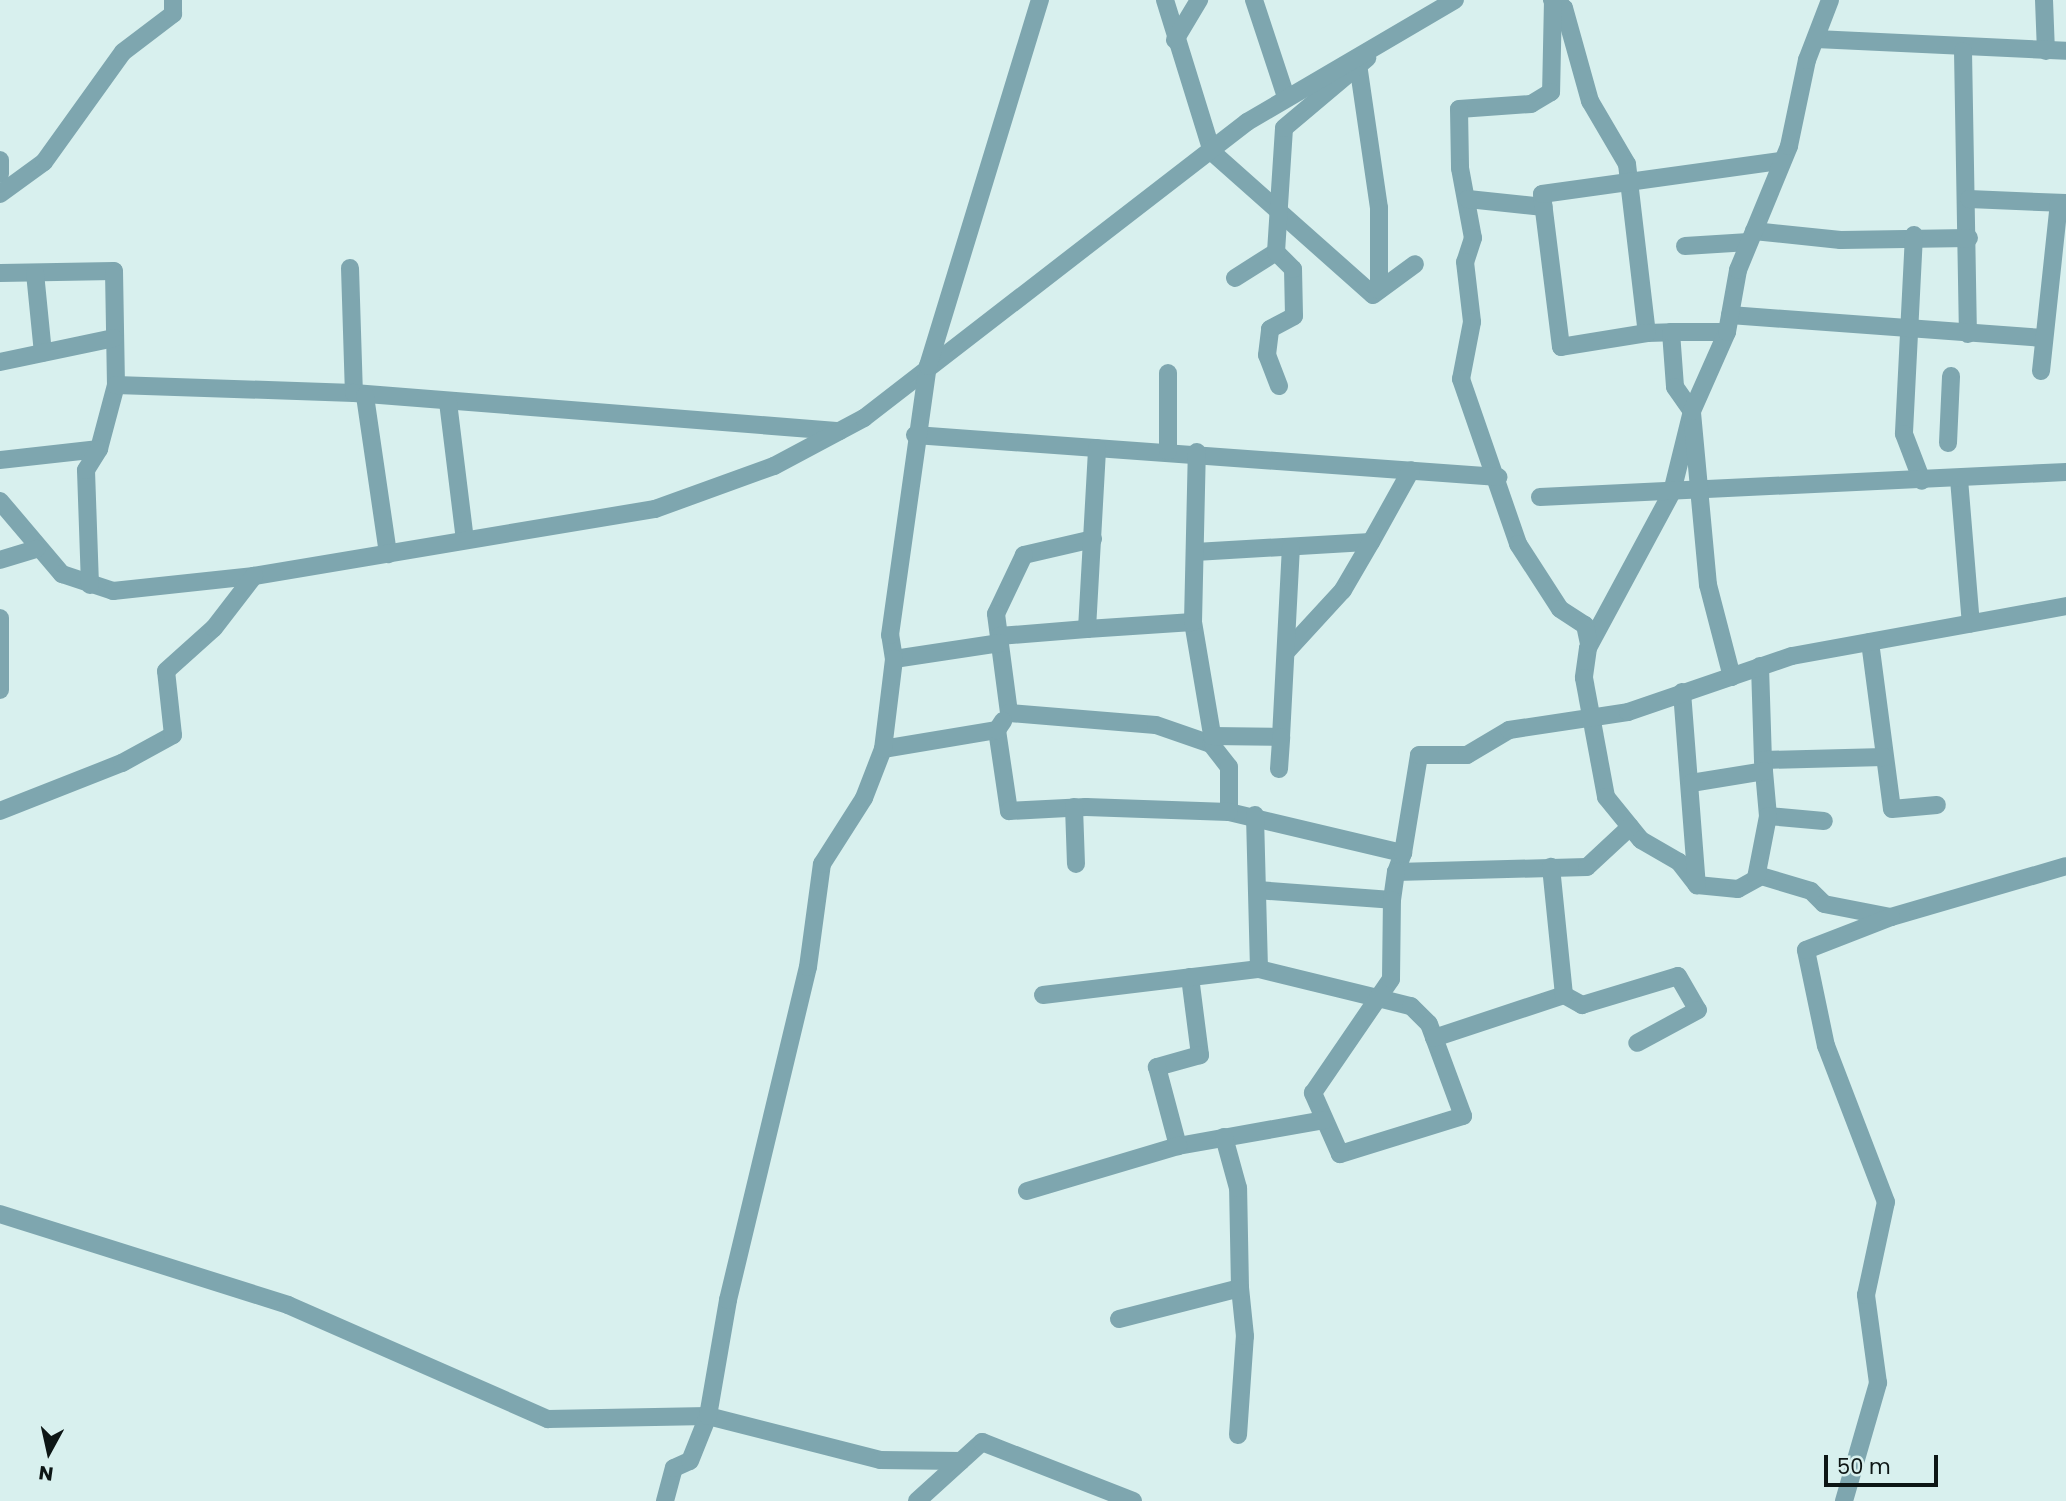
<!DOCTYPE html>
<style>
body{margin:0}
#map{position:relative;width:2066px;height:1501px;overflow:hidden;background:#d8f0ee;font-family:Poppins,sans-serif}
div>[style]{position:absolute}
.minor>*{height:18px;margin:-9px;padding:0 9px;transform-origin:9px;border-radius:9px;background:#7ea6af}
span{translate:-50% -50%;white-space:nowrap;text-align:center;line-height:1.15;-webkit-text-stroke:7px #d8f0ee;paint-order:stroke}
.north{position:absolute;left:14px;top:1417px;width:70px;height:70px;-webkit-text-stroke:5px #d8f0ee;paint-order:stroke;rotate:188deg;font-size:19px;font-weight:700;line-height:28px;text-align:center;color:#0d1615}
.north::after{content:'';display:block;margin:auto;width:24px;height:32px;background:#0d1615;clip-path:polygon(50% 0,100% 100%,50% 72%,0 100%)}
.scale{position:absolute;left:1824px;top:1455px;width:114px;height:32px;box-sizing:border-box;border:4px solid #0d1615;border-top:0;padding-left:9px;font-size:21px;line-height:24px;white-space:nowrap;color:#0d1615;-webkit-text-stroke:5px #d8f0ee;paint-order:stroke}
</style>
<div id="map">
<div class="minor">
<div style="left:1165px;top:0;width:159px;rotate:72.8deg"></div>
<div style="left:1212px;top:152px;width:215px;rotate:41.6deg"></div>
<div style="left:1373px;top:295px;width:52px;rotate:-36.4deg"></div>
<div style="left:1254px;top:0;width:102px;rotate:71.7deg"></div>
<div style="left:1552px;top:0;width:14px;rotate:34deg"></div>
<div style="left:1564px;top:8px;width:97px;rotate:74.4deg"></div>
<div style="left:1590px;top:101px;width:73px;rotate:59.6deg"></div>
<div style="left:1627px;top:164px;width:170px;rotate:83.3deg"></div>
<div style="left:1647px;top:333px;width:24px;rotate:-2deg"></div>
<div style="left:1671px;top:332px;width:55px;rotate:85.8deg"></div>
<div style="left:1675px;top:387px;width:29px;rotate:55deg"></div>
<div style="left:1692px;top:411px;width:83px;rotate:103.9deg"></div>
<div style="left:1672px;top:492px;width:177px;rotate:118.3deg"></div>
<div style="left:1588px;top:648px;width:30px;rotate:98deg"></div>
<div style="left:1584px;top:678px;width:121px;rotate:79.5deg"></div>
<div style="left:1606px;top:797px;width:55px;rotate:50.9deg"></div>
<div style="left:1641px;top:840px;width:44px;rotate:30.1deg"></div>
<div style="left:1679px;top:862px;width:29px;rotate:52deg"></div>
<div style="left:1697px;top:885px;width:41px;rotate:5.6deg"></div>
<div style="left:1738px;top:889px;width:26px;rotate:-29deg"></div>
<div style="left:1761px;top:876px;width:52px;rotate:16.7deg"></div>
<div style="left:1811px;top:891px;width:18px;rotate:45deg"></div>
<div style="left:1824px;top:904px;width:68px;rotate:11deg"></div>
<div style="left:1891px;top:917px;width:182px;rotate:-16.2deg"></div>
<div style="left:1553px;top:0;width:92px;rotate:91.2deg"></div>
<div style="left:1551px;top:92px;width:23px;rotate:149deg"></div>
<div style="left:1531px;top:104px;width:72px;rotate:176deg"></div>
<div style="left:1459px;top:109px;width:59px;rotate:89deg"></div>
<div style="left:1460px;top:168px;width:71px;rotate:79.5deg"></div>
<div style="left:1473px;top:238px;width:25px;rotate:108deg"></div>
<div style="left:1465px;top:262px;width:60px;rotate:83.3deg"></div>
<div style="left:1472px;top:322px;width:58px;rotate:100.9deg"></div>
<div style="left:1461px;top:379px;width:175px;rotate:70.9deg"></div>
<div style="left:1518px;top:544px;width:77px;rotate:57.1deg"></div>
<div style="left:1560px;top:609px;width:30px;rotate:33deg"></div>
<div style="left:1585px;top:625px;width:19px;rotate:78deg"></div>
<div style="left:2044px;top:0;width:51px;rotate:87.8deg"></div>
<div style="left:1816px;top:39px;width:250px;rotate:2.7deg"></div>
<div style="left:1175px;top:40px;width:47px;rotate:-59deg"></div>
<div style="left:1963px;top:51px;width:283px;rotate:89deg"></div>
<div style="left:1358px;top:64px;width:146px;rotate:81.7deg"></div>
<div style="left:1379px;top:208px;width:82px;rotate:90deg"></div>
<div style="left:0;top:160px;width:14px;rotate:90deg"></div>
<div style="left:0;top:194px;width:54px;rotate:-36deg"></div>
<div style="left:44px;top:162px;width:135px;rotate:-54.3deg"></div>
<div style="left:123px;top:52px;width:63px;rotate:-37.2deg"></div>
<div style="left:173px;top:14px;width:14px;rotate:-90deg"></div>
<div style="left:1468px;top:199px;width:76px;rotate:6deg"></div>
<div style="left:1969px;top:199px;width:97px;rotate:2.4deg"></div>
<div style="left:1754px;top:231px;width:87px;rotate:5.9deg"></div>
<div style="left:1841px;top:240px;width:128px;rotate:-0.9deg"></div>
<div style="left:1914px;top:235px;width:199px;rotate:92.9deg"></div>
<div style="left:1904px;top:434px;width:50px;rotate:69deg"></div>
<div style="left:1685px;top:246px;width:64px;rotate:-3.6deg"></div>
<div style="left:350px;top:268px;width:125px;rotate:88.2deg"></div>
<div style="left:0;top:273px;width:114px;rotate:-1deg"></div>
<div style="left:114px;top:271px;width:114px;rotate:89deg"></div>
<div style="left:116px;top:385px;width:66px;rotate:104.9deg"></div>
<div style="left:99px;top:449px;width:100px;rotate:173.7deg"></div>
<div style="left:35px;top:273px;width:80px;rotate:84.3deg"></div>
<div style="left:1235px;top:278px;width:49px;rotate:-32.4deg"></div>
<div style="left:1730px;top:315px;width:312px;rotate:4.2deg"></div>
<div style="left:1671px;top:332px;width:56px"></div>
<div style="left:1647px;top:333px;width:87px;rotate:170.8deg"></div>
<div style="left:1561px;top:347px;width:154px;rotate:-97.1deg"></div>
<div style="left:1542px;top:194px;width:241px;rotate:-7.9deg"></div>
<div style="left:0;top:362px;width:116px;rotate:-11.9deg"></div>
<div style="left:2041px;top:371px;width:169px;rotate:-83.9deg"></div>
<div style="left:116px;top:385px;width:238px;rotate:1.9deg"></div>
<div style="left:354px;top:393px;width:487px;rotate:4.5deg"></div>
<div style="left:1279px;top:386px;width:33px;rotate:-111deg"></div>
<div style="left:1267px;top:355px;width:26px;rotate:-83deg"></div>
<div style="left:1270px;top:329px;width:27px;rotate:-28deg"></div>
<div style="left:1294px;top:316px;width:47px;rotate:-91.2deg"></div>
<div style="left:1293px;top:269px;width:24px;rotate:-135deg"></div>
<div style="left:1276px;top:252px;width:124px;rotate:-86.3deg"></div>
<div style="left:1284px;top:128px;width:109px;rotate:-40.1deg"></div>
<div style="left:365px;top:396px;width:160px;rotate:81.7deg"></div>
<div style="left:448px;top:402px;width:139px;rotate:83deg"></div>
<div style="left:915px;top:435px;width:585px;rotate:4.12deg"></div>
<div style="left:1948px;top:443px;width:67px;rotate:-87.4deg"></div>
<div style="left:1168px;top:451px;width:78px;rotate:-90deg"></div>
<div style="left:1959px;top:479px;width:145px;rotate:85.3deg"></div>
<div style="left:1540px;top:497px;width:527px;rotate:-2.72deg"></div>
<div style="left:0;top:501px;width:96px;rotate:49.7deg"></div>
<div style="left:62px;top:574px;width:54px;rotate:18.4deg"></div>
<div style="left:113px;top:591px;width:142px;rotate:-6.1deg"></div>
<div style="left:254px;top:576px;width:407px;rotate:-9.5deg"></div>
<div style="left:655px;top:509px;width:127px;rotate:-19.9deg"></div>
<div style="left:774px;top:466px;width:102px;rotate:-28.1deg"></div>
<div style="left:864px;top:418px;width:484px;rotate:-37.7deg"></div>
<div style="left:1247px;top:122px;width:241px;rotate:-30.4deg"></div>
<div style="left:1093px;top:539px;width:71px;rotate:166.9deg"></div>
<div style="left:1024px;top:555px;width:65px;rotate:115.4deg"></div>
<div style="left:996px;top:614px;width:100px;rotate:82.5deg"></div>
<div style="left:1009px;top:713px;width:147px;rotate:4.7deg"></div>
<div style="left:1156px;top:725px;width:58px;rotate:19.1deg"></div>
<div style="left:1211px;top:744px;width:29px;rotate:52deg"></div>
<div style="left:1229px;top:767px;width:45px;rotate:90deg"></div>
<div style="left:1229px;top:812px;width:179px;rotate:13.3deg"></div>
<div style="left:1403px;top:853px;width:20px;rotate:110deg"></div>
<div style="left:1396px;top:872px;width:191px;rotate:-1.5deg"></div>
<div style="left:1587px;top:867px;width:59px;rotate:-42.9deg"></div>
<div style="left:1371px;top:542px;width:82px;rotate:-60.9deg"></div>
<div style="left:1195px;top:552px;width:176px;rotate:-3.3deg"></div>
<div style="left:1371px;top:542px;width:56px;rotate:120.3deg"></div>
<div style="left:1343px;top:590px;width:83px;rotate:132.6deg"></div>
<div style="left:0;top:560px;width:38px;rotate:-17deg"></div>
<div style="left:90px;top:585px;width:115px;rotate:-92deg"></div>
<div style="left:86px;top:470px;width:25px;rotate:-58deg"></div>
<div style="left:0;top:618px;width:72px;rotate:90deg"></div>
<div style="left:1193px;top:622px;width:126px;rotate:80.4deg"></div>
<div style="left:1087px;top:629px;width:106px;rotate:-3.8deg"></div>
<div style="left:1193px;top:622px;width:170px;rotate:-88.7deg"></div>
<div style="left:999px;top:636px;width:88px;rotate:-4.5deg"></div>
<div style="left:1087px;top:629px;width:181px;rotate:-86.8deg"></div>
<div style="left:1870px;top:642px;width:168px;rotate:82.5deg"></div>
<div style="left:1892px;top:809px;width:45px;rotate:-5.1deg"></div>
<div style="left:1000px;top:643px;width:107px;rotate:171.4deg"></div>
<div style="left:894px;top:659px;width:24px;rotate:-99deg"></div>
<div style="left:890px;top:635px;width:272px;rotate:-82deg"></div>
<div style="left:928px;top:366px;width:383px;rotate:-73deg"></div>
<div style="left:1760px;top:666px;width:94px;rotate:88.2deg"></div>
<div style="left:1763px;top:760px;width:121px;rotate:-1.4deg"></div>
<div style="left:1732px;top:677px;width:95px;rotate:-104.6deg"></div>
<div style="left:1708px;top:585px;width:175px;rotate:-95.3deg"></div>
<div style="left:1692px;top:411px;width:86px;rotate:-66.1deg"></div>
<div style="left:1727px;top:332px;width:63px;rotate:-79.9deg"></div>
<div style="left:1738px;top:270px;width:134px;rotate:-67.6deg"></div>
<div style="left:1789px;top:146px;width:88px;rotate:-78.2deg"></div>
<div style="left:1807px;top:60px;width:64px;rotate:-69deg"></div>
<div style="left:1682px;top:692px;width:194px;rotate:85.6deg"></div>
<div style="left:997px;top:730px;width:82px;rotate:81.6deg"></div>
<div style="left:1009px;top:811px;width:77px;rotate:-3deg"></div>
<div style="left:1086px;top:807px;width:143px;rotate:2deg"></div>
<div style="left:1212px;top:736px;width:69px;rotate:0.8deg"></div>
<div style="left:1281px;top:737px;width:190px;rotate:-87deg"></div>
<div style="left:883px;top:749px;width:116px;rotate:-9.5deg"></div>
<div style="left:997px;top:730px;width:11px;rotate:-56deg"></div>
<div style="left:1763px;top:760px;width:56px;rotate:84.9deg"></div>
<div style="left:1768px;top:816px;width:56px;rotate:5.1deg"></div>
<div style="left:1279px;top:769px;width:32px;rotate:-86deg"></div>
<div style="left:1691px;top:783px;width:74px;rotate:-9.3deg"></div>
<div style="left:1074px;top:807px;width:57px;rotate:88deg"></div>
<div style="left:0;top:811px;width:131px;rotate:-21.5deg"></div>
<div style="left:122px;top:763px;width:58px;rotate:-28.8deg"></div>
<div style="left:173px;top:735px;width:64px;rotate:-96.2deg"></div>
<div style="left:166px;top:671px;width:64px;rotate:-41.9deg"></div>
<div style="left:214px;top:628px;width:66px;rotate:-52.4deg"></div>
<div style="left:1403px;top:853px;width:99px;rotate:-80.7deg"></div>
<div style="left:1419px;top:755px;width:48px"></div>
<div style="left:1467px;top:755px;width:49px;rotate:-30.8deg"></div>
<div style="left:1509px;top:730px;width:120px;rotate:-8.6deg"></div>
<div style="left:1628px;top:712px;width:173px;rotate:-18.9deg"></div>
<div style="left:1792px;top:656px;width:279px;rotate:-10.3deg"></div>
<div style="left:1756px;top:878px;width:63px;rotate:-79deg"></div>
<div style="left:1257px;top:890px;width:135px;rotate:4.2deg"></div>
<div style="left:1392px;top:900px;width:28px;rotate:-82deg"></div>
<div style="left:1259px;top:969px;width:122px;rotate:13.7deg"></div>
<div style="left:1378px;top:998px;width:34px;rotate:14deg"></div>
<div style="left:1411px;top:1006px;width:25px;rotate:45deg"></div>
<div style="left:1429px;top:1024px;width:98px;rotate:69.7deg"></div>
<div style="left:1463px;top:1116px;width:129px;rotate:162.8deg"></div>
<div style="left:1340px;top:1154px;width:67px;rotate:-113.9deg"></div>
<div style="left:1313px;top:1093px;width:138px;rotate:-55.6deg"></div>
<div style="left:1391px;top:979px;width:79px;rotate:-89.3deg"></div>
<div style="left:1190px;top:977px;width:79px;rotate:82.7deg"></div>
<div style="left:1200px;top:1055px;width:45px;rotate:164.4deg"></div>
<div style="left:1157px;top:1067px;width:82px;rotate:75.1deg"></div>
<div style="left:1178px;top:1146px;width:148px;rotate:-10.1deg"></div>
<div style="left:1043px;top:995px;width:218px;rotate:-6.9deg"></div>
<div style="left:1259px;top:969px;width:154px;rotate:-91.5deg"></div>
<div style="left:1564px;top:995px;width:21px;rotate:29deg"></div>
<div style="left:1582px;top:1005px;width:100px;rotate:-16.8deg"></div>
<div style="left:1678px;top:976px;width:39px;rotate:60deg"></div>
<div style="left:1698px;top:1010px;width:69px;rotate:151.6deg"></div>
<div style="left:1434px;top:1038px;width:137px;rotate:-18.3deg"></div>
<div style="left:1564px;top:995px;width:129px;rotate:-95.8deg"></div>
<div style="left:1027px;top:1191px;width:158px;rotate:-16.6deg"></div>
<div style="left:0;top:1214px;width:302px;rotate:17.5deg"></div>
<div style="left:288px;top:1305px;width:284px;rotate:23.7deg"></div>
<div style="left:548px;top:1419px;width:160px;rotate:-1.1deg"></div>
<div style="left:708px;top:1416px;width:178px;rotate:14.3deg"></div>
<div style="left:880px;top:1460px;width:81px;rotate:0.7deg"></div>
<div style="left:1119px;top:1319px;width:125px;rotate:-14.4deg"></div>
<div style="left:1240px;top:1288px;width:100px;rotate:-91.1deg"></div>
<div style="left:1238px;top:1188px;width:53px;rotate:-105.4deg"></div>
<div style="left:1238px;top:1435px;width:99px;rotate:-86deg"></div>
<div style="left:1245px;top:1336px;width:48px;rotate:-95.9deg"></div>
<div style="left:665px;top:1501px;width:34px;rotate:-75deg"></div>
<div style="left:674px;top:1468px;width:17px;rotate:-24deg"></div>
<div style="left:690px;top:1461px;width:48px;rotate:-68.2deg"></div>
<div style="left:708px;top:1416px;width:118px;rotate:-80.2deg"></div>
<div style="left:728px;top:1300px;width:342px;rotate:-76.5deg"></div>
<div style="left:808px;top:967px;width:104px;rotate:-82.3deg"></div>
<div style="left:822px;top:864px;width:78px;rotate:-57.5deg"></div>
<div style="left:864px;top:798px;width:53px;rotate:-68.8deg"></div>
<div style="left:883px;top:749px;width:91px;rotate:-83deg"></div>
<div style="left:917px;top:1501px;width:88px;rotate:-42.2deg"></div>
<div style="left:982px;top:1442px;width:162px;rotate:21.3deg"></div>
<div style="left:1844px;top:1501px;width:123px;rotate:-73.9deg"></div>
<div style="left:1878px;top:1383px;width:89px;rotate:-97.8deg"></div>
<div style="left:1866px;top:1295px;width:95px;rotate:-77.9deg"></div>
<div style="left:1886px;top:1202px;width:167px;rotate:-111deg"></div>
<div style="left:1826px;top:1046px;width:98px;rotate:-101.8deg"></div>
<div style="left:1806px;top:950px;width:91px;rotate:-21.2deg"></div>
</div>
<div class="north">N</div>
<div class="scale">50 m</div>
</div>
